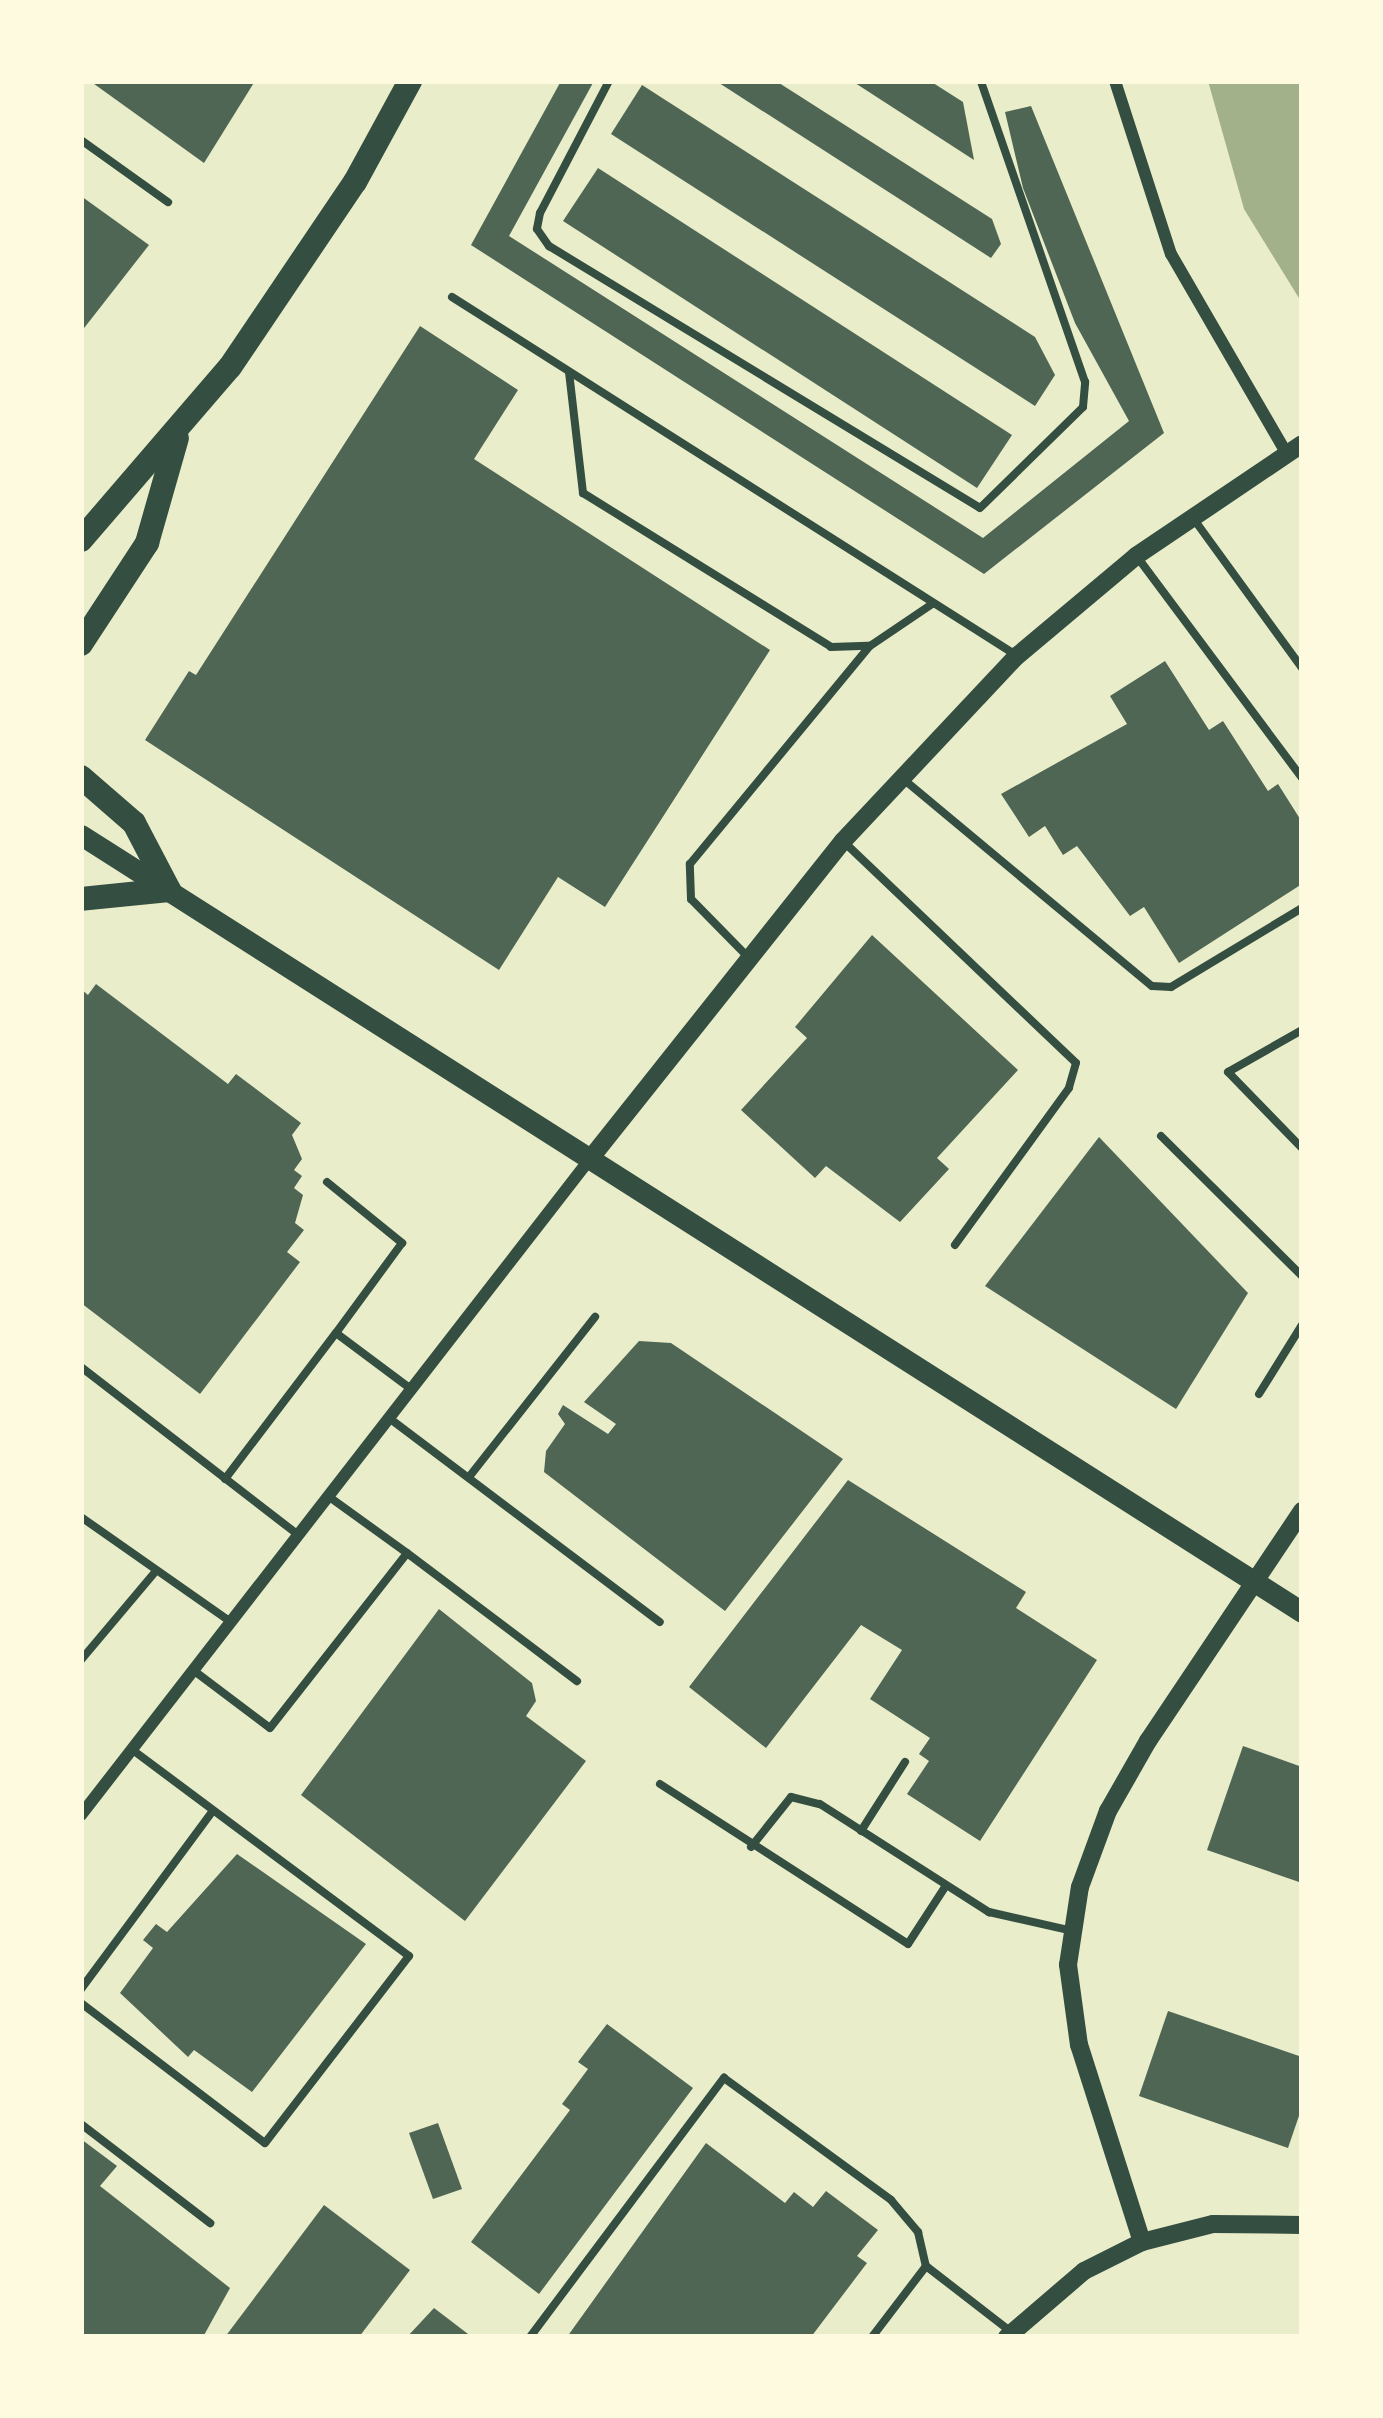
<!DOCTYPE html>
<style>
body{margin:0}
#map{position:relative;width:1383px;height:2418px;overflow:hidden;background:#e9edc9;font-family:Signika,sans-serif}
div>[style]{position:absolute}
.water>*{inset:0;background:#a3b18a}
.building>*{inset:0;background:#4f6655}
.service>*{height:8px;margin:-4px;padding:0 4px;transform-origin:4px;border-radius:4px;background:#344e41}
.minor>*{height:12px;margin:-6px;padding:0 6px;transform-origin:6px;border-radius:6px;background:#344e41}
.tertiary>*{height:18px;margin:-9px;padding:0 9px;transform-origin:9px;border-radius:9px;background:#344e41}
.secondary>*{height:21px;margin:-10.5px;padding:0 10.5px;transform-origin:10.5px;border-radius:10.5px;background:#344e41}
.primary>*{height:24px;margin:-12px;padding:0 12px;transform-origin:12px;border-radius:12px;background:#344e41}
span{translate:-50% -50%;white-space:nowrap;text-align:center;line-height:1.15;-webkit-text-stroke:9px #fefae0;paint-order:stroke}
.frame{position:absolute;inset:0;border:84px solid #fefae0;pointer-events:none}
</style>
<div id="map">
<div class="water">
<div style="clip-path:polygon(1208px 81px,1302px 81px,1302px 303px,1244px 209px)"></div>
</div>
<div class="building">
<div style="clip-path:polygon(90px 81px,255px 81px,204px 163px)"></div>
<div style="clip-path:polygon(561px 81px,594px 81px,509px 236px,983px 538px,1129px 421px,1075px 323px,1023px 188px,1005px 112px,1031px 106px,1164px 433px,984px 574px,471px 245px)"></div>
<div style="clip-path:polygon(716px 81px,776px 81px,992px 219px,1001px 244px,991px 258px)"></div>
<div style="clip-path:polygon(852px 81px,930px 81px,963px 102px,974px 160px)"></div>
<div style="clip-path:polygon(642px 85px,1035px 337px,1055px 375px,1035px 406px,611px 134px)"></div>
<div style="clip-path:polygon(598px 168px,1012px 435px,977px 488px,563px 221px)"></div>
<div style="clip-path:polygon(81px 196px,149px 245px,81px 332px)"></div>
<div style="clip-path:polygon(420px 326px,518px 390px,474px 459px,770px 650px,605px 907px,558px 877px,499px 970px,145px 740px,189px 671px,196px 675px)"></div>
<div style="clip-path:polygon(1165px 661px,1209px 730px,1223px 721px,1268px 791px,1278px 784px,1302px 822px,1302px 884px,1179px 963px,1144px 907px,1130px 916px,1077px 846px,1063px 855px,1045px 826px,1029px 837px,1001px 794px,1127px 724px,1110px 696px)"></div>
<div style="clip-path:polygon(872px 935px,1018px 1070px,937px 1158px,949px 1169px,900px 1222px,826px 1166px,815px 1178px,741px 1110px,807px 1038px,795px 1027px)"></div>
<div style="clip-path:polygon(96px 984px,228px 1084px,236px 1074px,301px 1123px,292px 1135px,302px 1159px,294px 1170px,302px 1176px,294px 1188px,303px 1195px,295px 1223px,304px 1230px,287px 1252px,300px 1262px,200px 1394px,81px 1303px,81px 989px,88px 995px)"></div>
<div style="clip-path:polygon(1099px 1137px,1248px 1293px,1176px 1409px,985px 1286px)"></div>
<div style="clip-path:polygon(639px 1341px,671px 1343px,843px 1459px,725px 1611px,544px 1472px,546px 1451px,565px 1424px,558px 1414px,563px 1405px,608px 1434px,616px 1424px,584px 1402px)"></div>
<div style="clip-path:polygon(848px 1480px,1026px 1592px,1016px 1608px,1097px 1660px,980px 1841px,907px 1794px,929px 1761px,919px 1754px,930px 1738px,870px 1699px,902px 1650px,861px 1625px,766px 1748px,689px 1687px)"></div>
<div style="clip-path:polygon(439px 1609px,532px 1683px,536px 1701px,526px 1716px,586px 1761px,465px 1921px,301px 1795px)"></div>
<div style="clip-path:polygon(1243px 1746px,1302px 1767px,1302px 1883px,1207px 1850px)"></div>
<div style="clip-path:polygon(237px 1854px,366px 1944px,252px 2092px,194px 2050px,188px 2057px,120px 1993px,153px 1948px,143px 1940px,156px 1924px,167px 1932px)"></div>
<div style="clip-path:polygon(1168px 2011px,1302px 2057px,1302px 2107px,1288px 2148px,1139px 2096px)"></div>
<div style="clip-path:polygon(607px 2024px,693px 2088px,539px 2294px,471px 2242px,570px 2110px,562px 2104px,588px 2069px,578px 2062px)"></div>
<div style="clip-path:polygon(438px 2123px,462px 2189px,433px 2199px,409px 2133px)"></div>
<div style="clip-path:polygon(81px 2139px,117px 2166px,100px 2186px,230px 2288px,203px 2337px,81px 2337px)"></div>
<div style="clip-path:polygon(706px 2143px,785px 2203px,794px 2192px,813px 2207px,826px 2191px,878px 2230px,857px 2256px,867px 2263px,811px 2337px,567px 2337px)"></div>
<div style="clip-path:polygon(324px 2205px,410px 2270px,359px 2337px,225px 2337px)"></div>
<div style="clip-path:polygon(434px 2308px,472px 2337px,407px 2337px)"></div>
</div>
<div class="service">
<div style="left:609px;top:81px;width:149px;rotate:117.6deg"></div>
<div style="left:540px;top:213px;width:16px;rotate:101deg"></div>
<div style="left:537px;top:229px;width:21px;rotate:55deg"></div>
<div style="left:549px;top:246px;width:504px;rotate:31.29deg"></div>
<div style="left:980px;top:508px;width:144px;rotate:-44.4deg"></div>
<div style="left:1083px;top:407px;width:25px;rotate:-85deg"></div>
<div style="left:1085px;top:382px;width:318px;rotate:-109.1deg"></div>
<div style="left:81px;top:140px;width:107px;rotate:35.5deg"></div>
<div style="left:452px;top:297px;width:668px;rotate:32.41deg"></div>
<div style="left:569px;top:372px;width:122px;rotate:83.4deg"></div>
<div style="left:583px;top:493px;width:292px;rotate:31.8deg"></div>
<div style="left:831px;top:647px;width:37px;rotate:-2deg"></div>
<div style="left:1193px;top:518px;width:185px;rotate:54deg"></div>
<div style="left:1138px;top:558px;width:274px;rotate:53.3deg"></div>
<div style="left:902px;top:778px;width:325px;rotate:39.8deg"></div>
<div style="left:1152px;top:986px;width:19px;rotate:3deg"></div>
<div style="left:1171px;top:987px;width:153px;rotate:-31.1deg"></div>
<div style="left:844px;top:842px;width:320px;rotate:43.6deg"></div>
<div style="left:1076px;top:1063px;width:26px;rotate:106deg"></div>
<div style="left:1069px;top:1088px;width:194px;rotate:126deg"></div>
<div style="left:746px;top:955px;width:78px;rotate:-134.5deg"></div>
<div style="left:691px;top:899px;width:35px;rotate:-92deg"></div>
<div style="left:690px;top:864px;width:283px;rotate:-50.5deg"></div>
<div style="left:870px;top:646px;width:75px;rotate:-34.1deg"></div>
<div style="left:1302px;top:1030px;width:85px;rotate:150.4deg"></div>
<div style="left:1228px;top:1072px;width:106px;rotate:45.8deg"></div>
<div style="left:1161px;top:1136px;width:199px;rotate:44.8deg"></div>
<div style="left:327px;top:1182px;width:97px;rotate:39.1deg"></div>
<div style="left:402px;top:1243px;width:112px;rotate:126.3deg"></div>
<div style="left:81px;top:1367px;width:273px;rotate:37.7deg"></div>
<div style="left:1259px;top:1394px;width:81px;rotate:-58.1deg"></div>
<div style="left:389px;top:1418px;width:339px;rotate:37deg"></div>
<div style="left:469px;top:1477px;width:204px;rotate:-51.8deg"></div>
<div style="left:225px;top:1479px;width:183px;rotate:-52.8deg"></div>
<div style="left:336px;top:1333px;width:94px;rotate:36.7deg"></div>
<div style="left:81px;top:1517px;width:183px;rotate:35deg"></div>
<div style="left:407px;top:1553px;width:213px;rotate:37deg"></div>
<div style="left:81px;top:1660px;width:115px;rotate:-49.9deg"></div>
<div style="left:193px;top:1670px;width:96px;rotate:37deg"></div>
<div style="left:270px;top:1728px;width:222px;rotate:-51.9deg"></div>
<div style="left:407px;top:1553px;width:97px;rotate:-144.2deg"></div>
<div style="left:660px;top:1784px;width:295px;rotate:32.8deg"></div>
<div style="left:908px;top:1944px;width:68px;rotate:-57deg"></div>
<div style="left:861px;top:1831px;width:82px;rotate:-57.5deg"></div>
<div style="left:751px;top:1847px;width:64px;rotate:-51.3deg"></div>
<div style="left:791px;top:1797px;width:30px;rotate:14deg"></div>
<div style="left:820px;top:1804px;width:201px;rotate:32.6deg"></div>
<div style="left:989px;top:1912px;width:82px;rotate:12.7deg"></div>
<div style="left:81px;top:1989px;width:220px;rotate:-53.5deg"></div>
<div style="left:81px;top:2003px;width:231px;rotate:37.3deg"></div>
<div style="left:265px;top:2143px;width:236px;rotate:-52.4deg"></div>
<div style="left:409px;top:1956px;width:344px;rotate:-143.3deg"></div>
<div style="left:81px;top:2124px;width:163px;rotate:37.5deg"></div>
<div style="left:530px;top:2337px;width:324px;rotate:-53.2deg"></div>
<div style="left:724px;top:2078px;width:207px;rotate:36.1deg"></div>
<div style="left:891px;top:2200px;width:42px;rotate:49.8deg"></div>
<div style="left:918px;top:2232px;width:35px;rotate:77deg"></div>
<div style="left:872px;top:2337px;width:89px;rotate:-52.7deg"></div>
<div style="left:926px;top:2266px;width:106px;rotate:37.7deg"></div>
</div>
<div class="minor">
<div style="left:1115px;top:81px;width:182px;rotate:72.1deg"></div>
<div style="left:1171px;top:254px;width:229px;rotate:59.9deg"></div>
<div style="left:81px;top:1815px;width:835px;rotate:-52.2deg"></div>
</div>
<div class="tertiary">
<div style="left:594px;top:1154px;width:400px;rotate:-51.5deg"></div>
<div style="left:843px;top:841px;width:254px;rotate:-46.8deg"></div>
<div style="left:1017px;top:656px;width:155px;rotate:-40deg"></div>
<div style="left:1136px;top:556px;width:200px;rotate:-34deg"></div>
<div style="left:1142px;top:2242px;width:207px;rotate:-107.7deg"></div>
<div style="left:1079px;top:2045px;width:81px;rotate:-97.8deg"></div>
<div style="left:1068px;top:1965px;width:79px;rotate:-81.3deg"></div>
<div style="left:1080px;top:1887px;width:81px;rotate:-69.8deg"></div>
<div style="left:1108px;top:1811px;width:81px;rotate:-60.3deg"></div>
<div style="left:1148px;top:1741px;width:277px;rotate:-56.2deg"></div>
<div style="left:1007px;top:2337px;width:101px;rotate:-40.6deg"></div>
<div style="left:1084px;top:2271px;width:65px;rotate:-26.6deg"></div>
<div style="left:1142px;top:2242px;width:73px;rotate:-14.2deg"></div>
<div style="left:1213px;top:2224px;width:89px;rotate:0.6deg"></div>
</div>
<div class="secondary">
<div style="left:81px;top:835px;width:1447px;rotate:32.47deg"></div>
</div>
<div class="primary">
<div style="left:81px;top:540px;width:228px;rotate:-49.3deg"></div>
<div style="left:230px;top:367px;width:223px;rotate:-56deg"></div>
<div style="left:355px;top:182px;width:115px;rotate:-61.4deg"></div>
<div style="left:81px;top:644px;width:121px;rotate:-56.8deg"></div>
<div style="left:147px;top:543px;width:109px;rotate:-74.1deg"></div>
<div style="left:81px;top:777px;width:70px;rotate:41deg"></div>
<div style="left:134px;top:823px;width:76px;rotate:62.4deg"></div>
<div style="left:169px;top:890px;width:88px;rotate:174.2deg"></div>
</div>
<div class="frame"></div>
</div>
